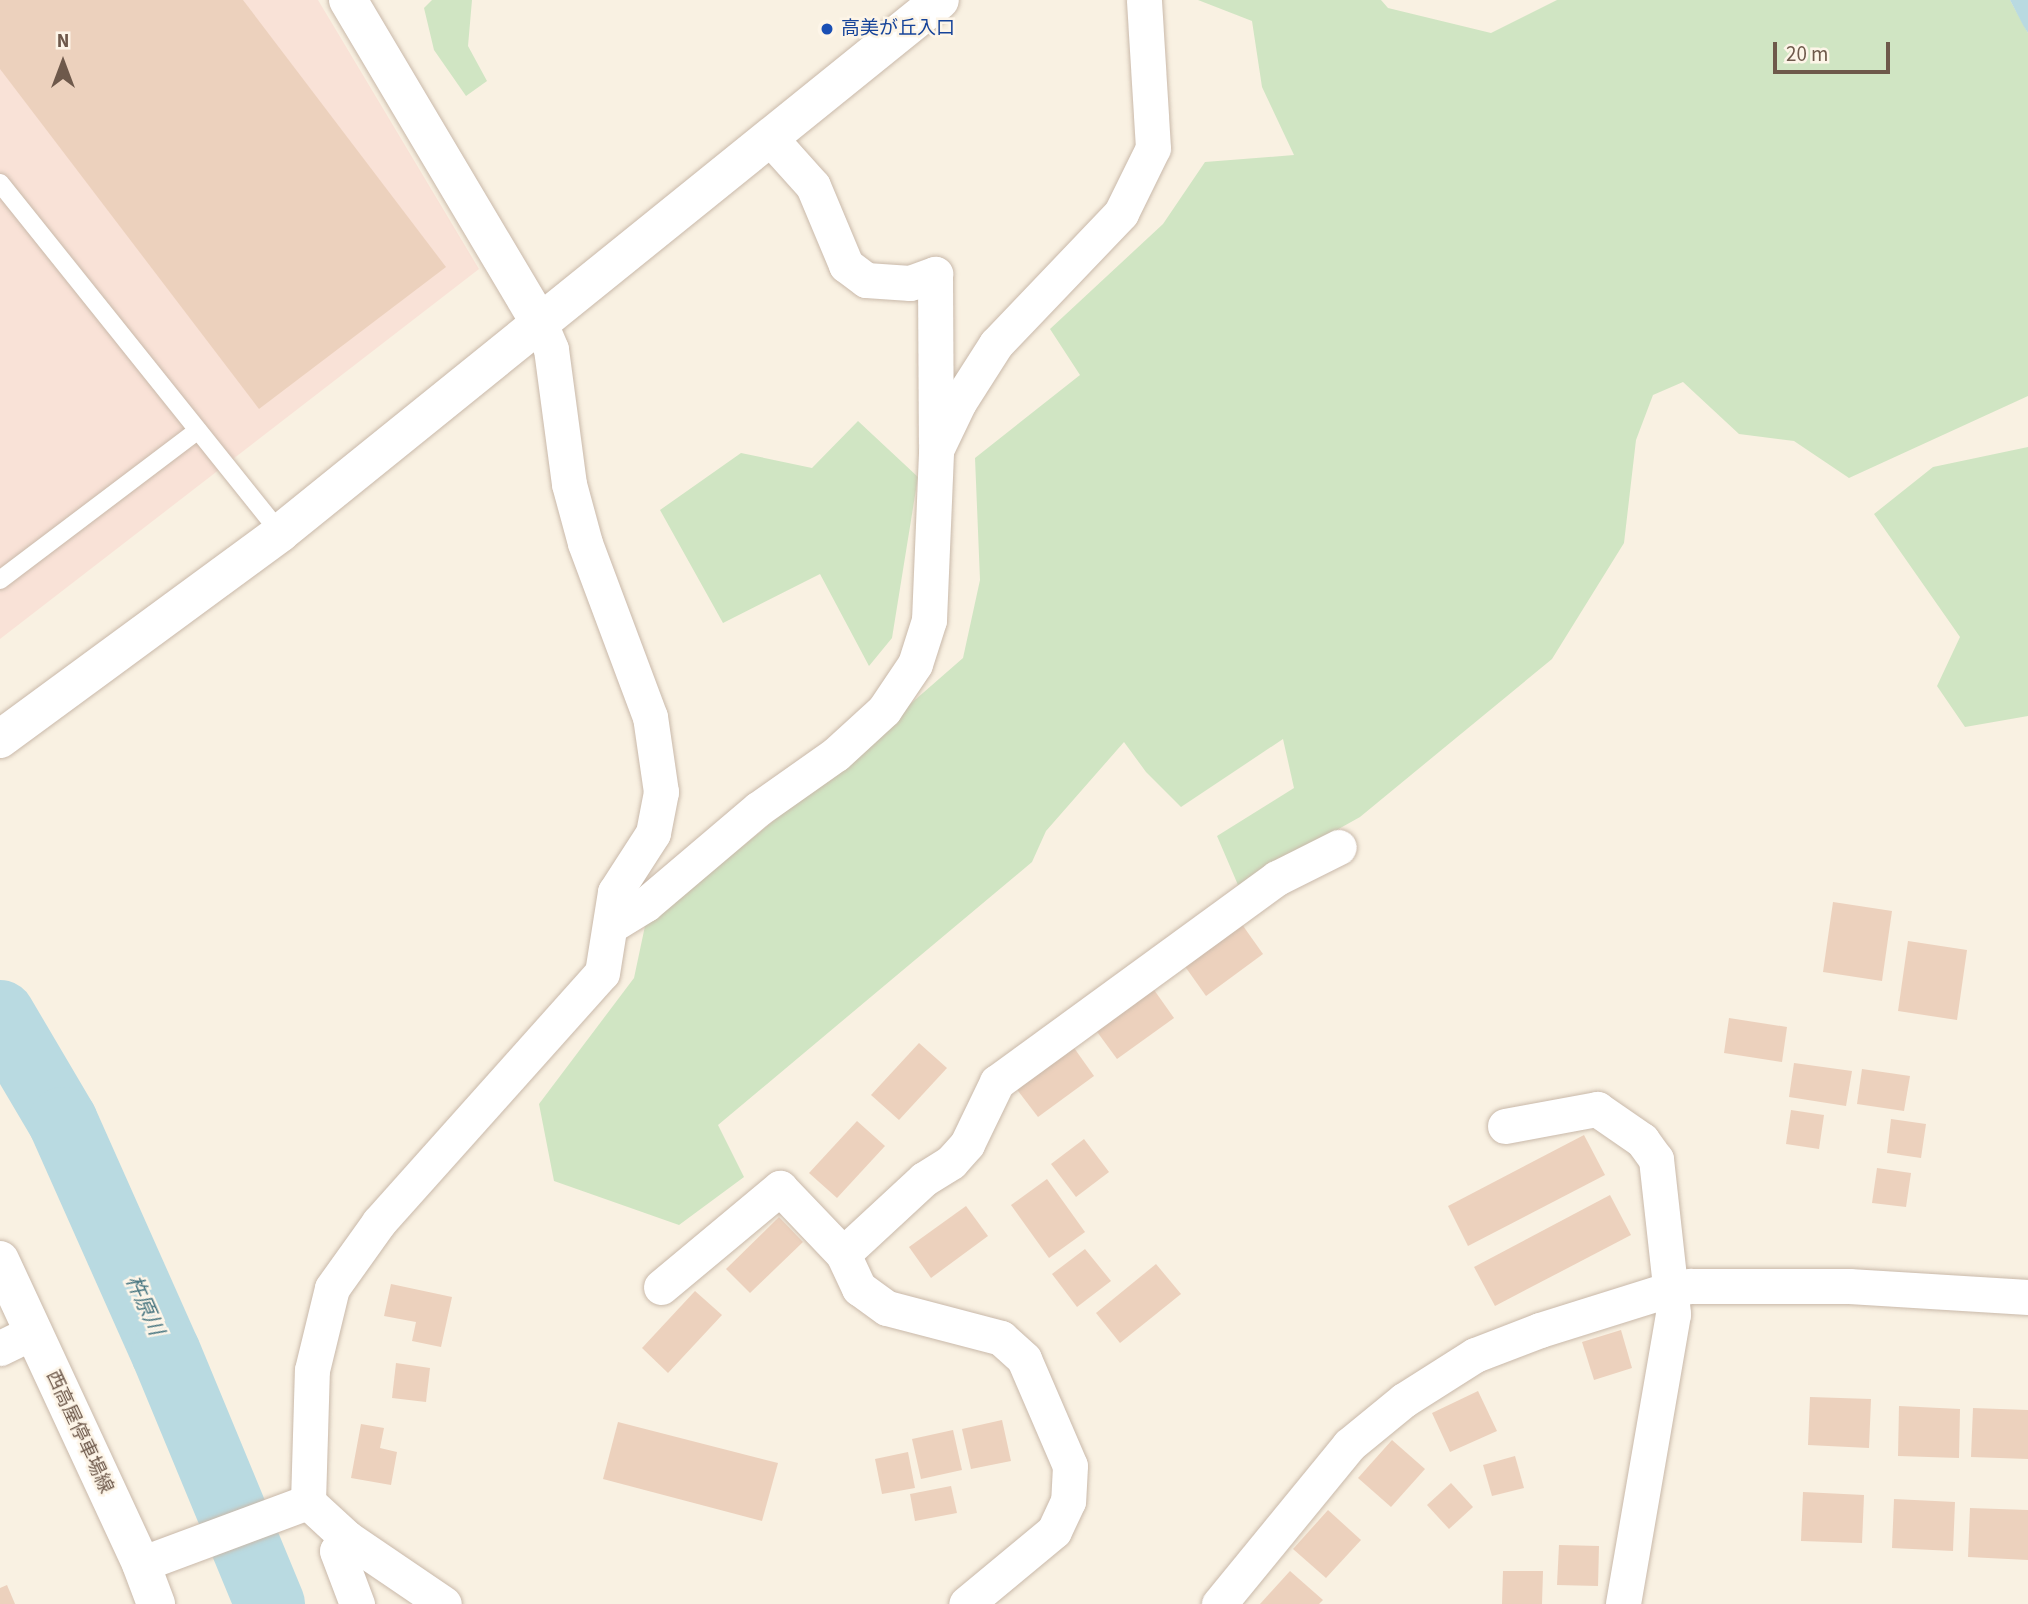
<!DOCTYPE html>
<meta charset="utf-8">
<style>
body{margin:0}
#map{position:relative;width:2028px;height:1604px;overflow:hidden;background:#f9f1e2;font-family:"Source Sans 3","Noto Sans JP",sans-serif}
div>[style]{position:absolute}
.commercial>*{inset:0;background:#f9e2d7}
.green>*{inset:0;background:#d0e5c3}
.water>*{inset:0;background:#b9dae1}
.river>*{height:70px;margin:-35px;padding:0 35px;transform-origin:35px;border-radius:35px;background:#b9dae1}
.building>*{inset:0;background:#ecd1bd}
.roads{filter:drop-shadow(0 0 2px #c9b9aa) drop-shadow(0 0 2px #c9b9aa)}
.service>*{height:18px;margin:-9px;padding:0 9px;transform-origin:9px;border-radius:9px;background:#fff}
.minor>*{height:35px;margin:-17.5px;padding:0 17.5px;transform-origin:17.5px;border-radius:17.5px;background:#fff}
.tertiary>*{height:38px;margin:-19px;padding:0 19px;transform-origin:19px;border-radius:19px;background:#fff}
.secondary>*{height:38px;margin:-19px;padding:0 19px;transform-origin:19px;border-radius:19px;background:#fff}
.dots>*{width:19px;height:19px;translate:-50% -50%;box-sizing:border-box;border:4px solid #fdf5e8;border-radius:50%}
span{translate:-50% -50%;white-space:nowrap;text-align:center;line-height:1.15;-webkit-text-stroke:5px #fdf5e8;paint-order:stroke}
.transit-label{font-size:19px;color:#164399}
.left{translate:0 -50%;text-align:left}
.street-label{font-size:19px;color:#6e594b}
.water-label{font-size:21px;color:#477580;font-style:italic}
.north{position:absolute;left:28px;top:28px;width:70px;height:70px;-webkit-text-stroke:5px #fdf5e8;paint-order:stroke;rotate:0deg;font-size:19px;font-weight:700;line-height:28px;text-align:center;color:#6e594b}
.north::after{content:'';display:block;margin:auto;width:24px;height:32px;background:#6e594b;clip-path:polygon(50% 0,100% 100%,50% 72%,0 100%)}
.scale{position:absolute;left:1773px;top:42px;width:117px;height:32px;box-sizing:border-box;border:4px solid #6e594b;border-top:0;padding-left:9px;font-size:21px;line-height:24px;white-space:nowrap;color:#6e594b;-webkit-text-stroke:5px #fdf5e8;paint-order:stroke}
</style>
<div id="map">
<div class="commercial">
<div style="clip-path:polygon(0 0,318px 0,479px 269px,0 639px)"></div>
</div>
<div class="green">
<div style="clip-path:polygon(432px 0,472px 0,468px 46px,487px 81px,466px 96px,434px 50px,424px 8px)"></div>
<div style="clip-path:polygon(1198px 0,1381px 0,1388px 8px,1491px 33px,1557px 0,2010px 0,2028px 33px,2028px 396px,1849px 478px,1794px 441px,1739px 434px,1683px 382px,1653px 395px,1636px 440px,1624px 543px,1552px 659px,1360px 817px,1238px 885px,1217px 836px,1294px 788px,1283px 739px,1181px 807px,1146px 772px,1124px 742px,1046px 831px,1032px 862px,718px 1125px,744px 1177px,679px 1225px,554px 1181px,539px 1104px,634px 978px,645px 926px,821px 782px,963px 658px,980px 580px,975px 458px,1080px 375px,1050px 329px,1163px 224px,1205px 162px,1294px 155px,1262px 87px,1252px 21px)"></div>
<div style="clip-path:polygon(858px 421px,918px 477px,892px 638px,869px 666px,820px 574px,723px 623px,660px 510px,741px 453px,812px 468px)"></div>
<div style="clip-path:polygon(2028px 447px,2028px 716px,1965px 727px,1937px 686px,1960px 637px,1874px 514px,1933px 467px)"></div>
</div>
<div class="water">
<div style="clip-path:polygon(2010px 0,2028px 0,2028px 33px,2023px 25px)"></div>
</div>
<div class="river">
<div style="left:0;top:1015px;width:124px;rotate:59.5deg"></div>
<div style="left:63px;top:1122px;width:253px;rotate:66deg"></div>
<div style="left:166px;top:1353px;width:272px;rotate:67.5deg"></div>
</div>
<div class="building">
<div style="clip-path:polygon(0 0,243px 0,446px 267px,259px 409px,0 69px)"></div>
<div style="clip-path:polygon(1833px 902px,1892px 911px,1882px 981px,1823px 972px)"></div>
<div style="clip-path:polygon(1241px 923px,1263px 954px,1206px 996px,1184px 965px)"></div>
<div style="clip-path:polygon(1908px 941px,1967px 950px,1957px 1020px,1898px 1011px)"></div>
<div style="clip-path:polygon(1152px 987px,1174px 1018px,1117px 1059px,1095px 1029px)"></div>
<div style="clip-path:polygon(1729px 1018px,1787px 1027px,1782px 1062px,1724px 1053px)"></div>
<div style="clip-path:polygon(919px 1043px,947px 1068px,899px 1120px,871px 1095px)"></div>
<div style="clip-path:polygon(1072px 1045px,1094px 1076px,1038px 1117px,1015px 1087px)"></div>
<div style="clip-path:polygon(1794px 1063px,1852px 1071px,1846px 1106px,1789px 1097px)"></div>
<div style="clip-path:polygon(1862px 1069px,1910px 1076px,1904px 1111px,1857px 1104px)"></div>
<div style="clip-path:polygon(1791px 1110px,1824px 1115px,1819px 1149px,1786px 1144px)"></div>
<div style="clip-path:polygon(1891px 1119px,1926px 1124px,1921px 1158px,1887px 1153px)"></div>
<div style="clip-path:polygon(857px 1121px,885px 1146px,837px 1198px,809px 1173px)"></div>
<div style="clip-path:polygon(1584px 1135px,1605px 1175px,1468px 1246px,1448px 1206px)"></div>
<div style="clip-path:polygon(1084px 1139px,1109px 1172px,1076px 1197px,1051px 1164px)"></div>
<div style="clip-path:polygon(1877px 1168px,1911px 1173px,1906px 1207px,1872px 1203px)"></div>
<div style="clip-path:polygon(1047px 1179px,1085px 1232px,1049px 1258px,1011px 1205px)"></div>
<div style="clip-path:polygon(1610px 1195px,1631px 1235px,1495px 1306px,1474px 1267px)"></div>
<div style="clip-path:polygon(966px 1206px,988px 1236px,931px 1278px,909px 1247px)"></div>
<div style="clip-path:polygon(779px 1217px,803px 1242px,750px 1293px,726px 1269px)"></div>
<div style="clip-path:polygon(1085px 1249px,1111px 1281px,1077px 1307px,1052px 1274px)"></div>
<div style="clip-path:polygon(1156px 1264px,1181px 1294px,1120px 1343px,1096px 1313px)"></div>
<div style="clip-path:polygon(391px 1284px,452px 1297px,441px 1347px,412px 1341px,416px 1322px,384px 1316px)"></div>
<div style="clip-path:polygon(695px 1291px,722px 1315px,668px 1373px,642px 1348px)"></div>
<div style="clip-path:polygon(1621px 1330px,1632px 1368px,1594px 1380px,1582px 1342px)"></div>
<div style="clip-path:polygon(396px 1363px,430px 1368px,426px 1402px,392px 1398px)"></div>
<div style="clip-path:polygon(1478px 1391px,1497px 1431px,1450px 1452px,1432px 1413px)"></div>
<div style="clip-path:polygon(1810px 1397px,1871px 1399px,1869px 1448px,1808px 1445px)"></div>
<div style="clip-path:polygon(1899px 1406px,1960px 1409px,1959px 1458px,1898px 1456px)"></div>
<div style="clip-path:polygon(1973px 1408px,2028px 1410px,2028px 1459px,1971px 1457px)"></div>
<div style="clip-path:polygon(1002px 1420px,1011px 1461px,971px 1469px,962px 1429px)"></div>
<div style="clip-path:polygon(618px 1422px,778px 1463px,762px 1521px,603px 1479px)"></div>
<div style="clip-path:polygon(361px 1424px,384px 1428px,380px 1448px,397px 1452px,391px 1485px,351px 1478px)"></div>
<div style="clip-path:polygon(953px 1430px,962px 1470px,921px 1479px,912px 1439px)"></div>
<div style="clip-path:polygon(1392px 1440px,1425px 1469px,1391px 1507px,1358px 1478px)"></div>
<div style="clip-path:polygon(908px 1452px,915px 1488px,882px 1494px,875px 1459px)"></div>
<div style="clip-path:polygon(1515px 1456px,1524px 1488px,1492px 1496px,1483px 1465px)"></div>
<div style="clip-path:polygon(1451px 1483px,1473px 1507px,1449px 1529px,1427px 1505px)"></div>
<div style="clip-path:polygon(951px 1486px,957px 1513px,915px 1521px,910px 1494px)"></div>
<div style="clip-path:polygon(1803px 1492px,1864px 1495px,1862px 1543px,1801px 1541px)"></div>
<div style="clip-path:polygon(1894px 1499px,1955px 1502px,1953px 1551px,1892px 1548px)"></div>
<div style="clip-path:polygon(1970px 1508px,2028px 1510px,2028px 1560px,1968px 1557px)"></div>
<div style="clip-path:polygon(1328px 1510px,1361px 1540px,1326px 1578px,1293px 1549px)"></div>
<div style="clip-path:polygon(1559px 1545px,1599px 1546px,1598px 1586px,1557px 1585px)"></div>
<div style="clip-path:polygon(1290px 1571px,1323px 1600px,1319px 1604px,1260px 1604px)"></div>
<div style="clip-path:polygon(1503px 1571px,1543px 1571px,1542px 1604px,1502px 1604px)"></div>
<div style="clip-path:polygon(7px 1585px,15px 1604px,0 1604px,0 1588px)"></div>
</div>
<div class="roads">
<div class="service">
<div style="left:0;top:183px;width:448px;rotate:51.3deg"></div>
<div style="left:0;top:580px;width:248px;rotate:-37.1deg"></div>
</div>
<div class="minor">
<div style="left:770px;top:138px;width:64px;rotate:48.1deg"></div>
<div style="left:813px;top:186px;width:86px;rotate:67.3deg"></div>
<div style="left:846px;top:265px;width:25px;rotate:37deg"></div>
<div style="left:866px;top:280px;width:44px;rotate:3.9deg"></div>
<div style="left:910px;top:283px;width:27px;rotate:-20deg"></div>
<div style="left:935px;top:274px;width:169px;rotate:89.7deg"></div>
<div style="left:610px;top:926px;width:42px;rotate:-31.4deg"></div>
<div style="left:646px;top:904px;width:147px;rotate:-40.3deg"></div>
<div style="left:758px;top:809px;width:95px;rotate:-35.2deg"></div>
<div style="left:836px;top:754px;width:65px;rotate:-42.5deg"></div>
<div style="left:884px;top:710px;width:55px;rotate:-56deg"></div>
<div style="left:915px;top:664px;width:46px;rotate:-72.3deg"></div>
<div style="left:929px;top:620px;width:170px;rotate:-87.6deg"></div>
<div style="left:936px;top:450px;width:53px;rotate:-64.4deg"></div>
<div style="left:959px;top:402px;width:69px;rotate:-57.5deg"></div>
<div style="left:996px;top:344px;width:181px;rotate:-46.3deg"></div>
<div style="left:1121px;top:213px;width:72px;rotate:-63.8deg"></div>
<div style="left:1153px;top:148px;width:148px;rotate:-93.5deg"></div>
<div style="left:1505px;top:1126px;width:94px;rotate:-10.5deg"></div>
<div style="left:1597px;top:1109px;width:55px;rotate:34.6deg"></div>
<div style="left:1642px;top:1140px;width:24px;rotate:54deg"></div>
<div style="left:1656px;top:1159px;width:156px;rotate:83.7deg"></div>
<div style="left:1673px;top:1314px;width:294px;rotate:99.8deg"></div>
<div style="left:843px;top:1254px;width:110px;rotate:-42.8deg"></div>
<div style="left:924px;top:1179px;width:32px;rotate:-32deg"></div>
<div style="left:951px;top:1162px;width:24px;rotate:-48deg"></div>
<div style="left:967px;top:1144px;width:69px;rotate:-64.2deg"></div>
<div style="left:997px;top:1082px;width:346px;rotate:-36.1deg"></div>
<div style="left:1277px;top:878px;width:69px;rotate:-26.6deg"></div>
<div style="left:661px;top:1287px;width:155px;rotate:-39.8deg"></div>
<div style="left:780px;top:1188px;width:91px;rotate:46.3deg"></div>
<div style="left:843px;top:1254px;width:38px;rotate:65deg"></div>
<div style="left:859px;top:1288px;width:34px;rotate:36deg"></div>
<div style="left:887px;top:1308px;width:118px;rotate:14.7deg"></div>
<div style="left:1001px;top:1338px;width:31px;rotate:42deg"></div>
<div style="left:1024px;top:1359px;width:116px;rotate:66.7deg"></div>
<div style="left:1070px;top:1466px;width:35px;rotate:93deg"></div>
<div style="left:1068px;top:1501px;width:33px;rotate:115deg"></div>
<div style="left:1054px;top:1531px;width:114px;rotate:140.3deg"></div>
<div style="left:0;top:1348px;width:37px;rotate:-26deg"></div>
<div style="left:308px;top:1502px;width:132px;rotate:-88.3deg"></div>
<div style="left:312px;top:1370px;width:84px;rotate:-76.3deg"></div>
<div style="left:332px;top:1288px;width:81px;rotate:-54.5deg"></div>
<div style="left:379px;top:1222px;width:334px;rotate:-48.2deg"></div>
<div style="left:602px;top:973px;width:82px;rotate:-80.9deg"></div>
<div style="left:615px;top:892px;width:70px;rotate:-57.2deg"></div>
<div style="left:653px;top:833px;width:42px;rotate:-79deg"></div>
<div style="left:661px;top:792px;width:76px;rotate:-98.3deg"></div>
<div style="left:650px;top:717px;width:186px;rotate:-110.5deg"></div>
<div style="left:585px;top:543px;width:61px;rotate:-105.2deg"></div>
<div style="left:569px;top:484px;width:136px;rotate:-97.6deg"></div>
<div style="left:551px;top:349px;width:28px;rotate:-113deg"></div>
<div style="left:347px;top:1538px;width:16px;rotate:128deg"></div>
<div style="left:337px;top:1551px;width:57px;rotate:69.3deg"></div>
<div style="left:141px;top:1564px;width:178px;rotate:-20.4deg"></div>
<div style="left:308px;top:1502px;width:53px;rotate:42.7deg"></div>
<div style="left:347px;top:1538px;width:117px;rotate:34.2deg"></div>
<div style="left:1219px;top:1604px;width:205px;rotate:-50.7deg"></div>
<div style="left:1349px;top:1445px;width:71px;rotate:-39.3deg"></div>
<div style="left:1404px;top:1400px;width:84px;rotate:-32.4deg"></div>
<div style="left:1475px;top:1355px;width:70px;rotate:-21deg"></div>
<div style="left:1540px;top:1330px;width:137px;rotate:-17.4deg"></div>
<div style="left:1671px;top:1289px;width:20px;rotate:-9deg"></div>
<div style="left:1691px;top:1286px;width:158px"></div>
<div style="left:1849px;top:1286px;width:179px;rotate:3.5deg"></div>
</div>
<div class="tertiary">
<div style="left:348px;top:0;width:376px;rotate:59.3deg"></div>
<div style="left:0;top:739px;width:348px;rotate:-36.3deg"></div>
<div style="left:280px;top:533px;width:848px;rotate:-38.92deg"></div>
</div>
<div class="secondary">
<div style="left:0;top:1260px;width:335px;rotate:65.1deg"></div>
<div style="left:141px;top:1564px;width:43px;rotate:69.4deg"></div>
</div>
</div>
<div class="dots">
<div style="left:827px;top:29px;background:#1a4fb4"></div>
</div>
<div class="transit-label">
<span class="left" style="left:841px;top:29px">高美が丘入口</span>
</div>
<div class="street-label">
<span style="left:79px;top:1432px;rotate:65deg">西高屋停車場線</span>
</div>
<div class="water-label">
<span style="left:145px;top:1305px;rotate:66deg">杵原川</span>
</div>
<div class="north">N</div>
<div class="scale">20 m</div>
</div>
